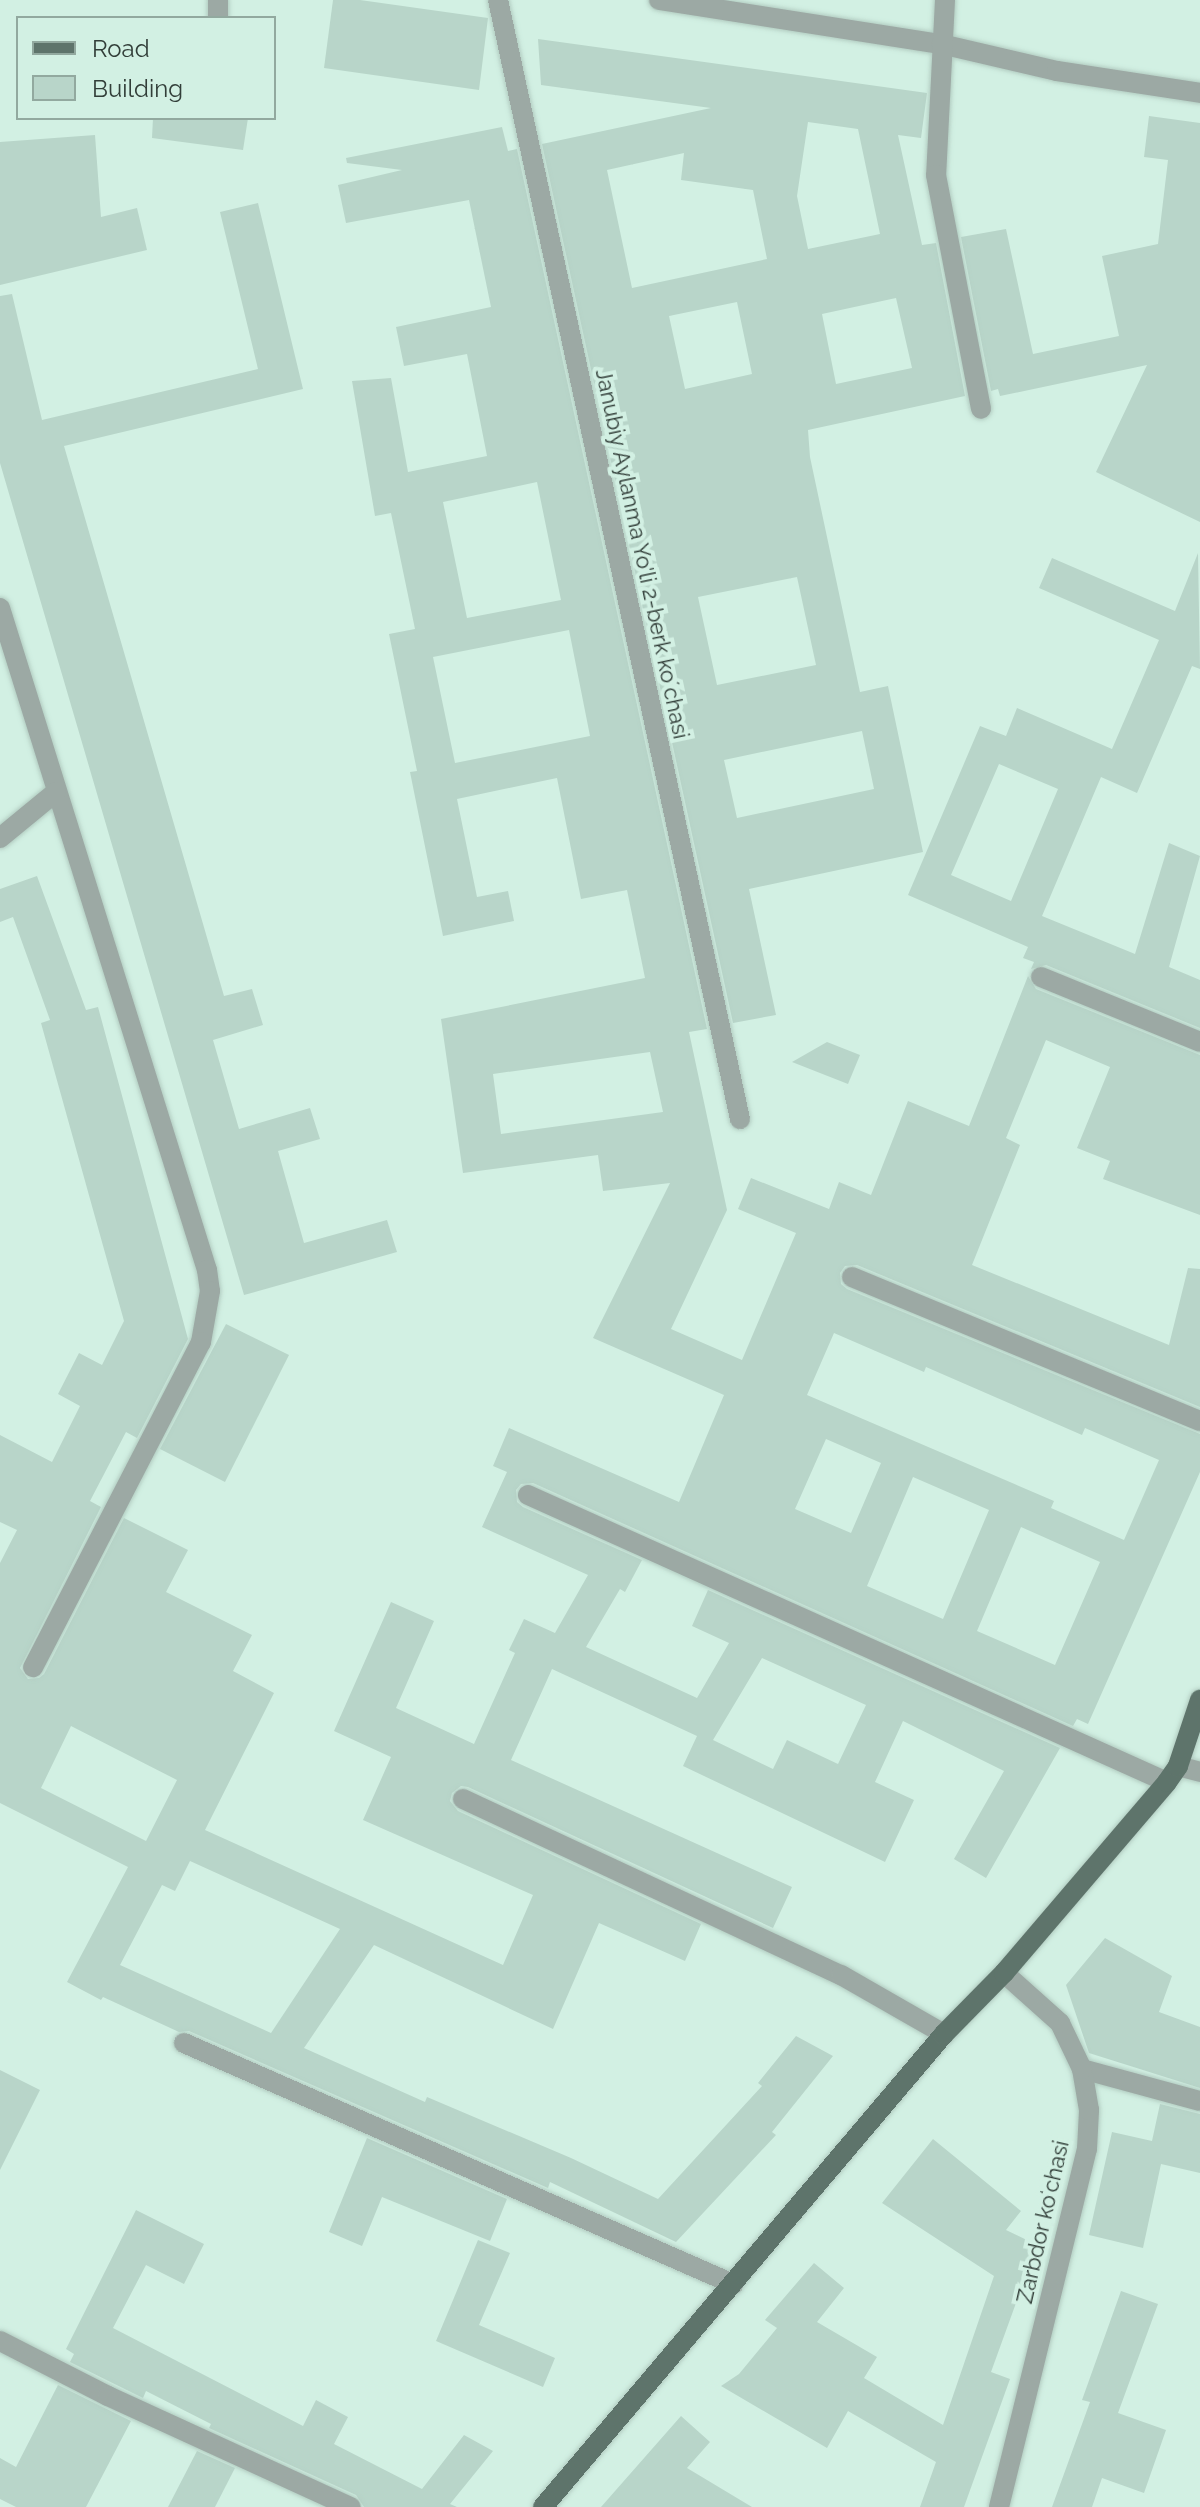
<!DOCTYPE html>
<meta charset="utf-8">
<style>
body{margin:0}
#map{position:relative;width:1200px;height:2507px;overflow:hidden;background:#d2f0e3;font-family:Raleway,sans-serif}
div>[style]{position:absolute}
.building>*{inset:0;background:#b8d5c9}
.roads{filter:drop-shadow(0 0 2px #b2ccc1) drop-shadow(0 0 2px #b2ccc1)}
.minor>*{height:20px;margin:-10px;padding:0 10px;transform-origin:10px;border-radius:10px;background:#9ca9a4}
.major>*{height:20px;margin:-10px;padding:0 10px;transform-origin:10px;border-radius:10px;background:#5e746b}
span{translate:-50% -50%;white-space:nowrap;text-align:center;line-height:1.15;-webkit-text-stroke:8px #d2f0e3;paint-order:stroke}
.street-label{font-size:22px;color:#323e39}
.legend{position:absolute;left:16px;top:16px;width:260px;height:104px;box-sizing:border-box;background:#d2f0e3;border:2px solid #92a99f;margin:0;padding:10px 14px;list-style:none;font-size:24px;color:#323e39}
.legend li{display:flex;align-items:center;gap:16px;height:40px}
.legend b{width:40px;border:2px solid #92a99f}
</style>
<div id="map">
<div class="building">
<div style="clip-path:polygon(333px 0,360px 0,488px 18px,479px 90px,324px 68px)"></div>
<div style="clip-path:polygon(evenodd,538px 39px,927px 93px,921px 138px,898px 135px,922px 245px,936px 243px,965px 396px,808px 430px,810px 457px,860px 692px,888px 686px,923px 852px,749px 889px,776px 1015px,733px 1023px,542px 144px,711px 108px,541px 85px,538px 39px,808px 122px,858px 129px,880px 234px,808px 249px,797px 196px,808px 122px,538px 39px,684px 153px,681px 180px,753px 190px,767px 259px,632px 288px,607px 170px,684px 153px,538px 39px,896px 298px,912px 368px,836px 384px,822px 314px,896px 298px,538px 39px,737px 302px,752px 374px,685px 389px,669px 316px,737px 302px,538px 39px,797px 577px,816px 665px,717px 685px,698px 597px,797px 577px,538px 39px,862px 731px,874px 789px,737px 818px,724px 760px,862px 731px)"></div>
<div style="clip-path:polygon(1149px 116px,1200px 123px,1200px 522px,1096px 472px,1147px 365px,1000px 396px,998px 389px,991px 391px,961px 237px,1006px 229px,1033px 354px,1119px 336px,1102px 256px,1158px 244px,1168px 160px,1144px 157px)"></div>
<div style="clip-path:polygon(153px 118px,248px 118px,243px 150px,152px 138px)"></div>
<div style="clip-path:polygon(evenodd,502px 127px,508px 151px,517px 149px,707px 1029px,689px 1032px,727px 1210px,671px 1329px,742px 1360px,796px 1233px,738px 1209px,751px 1178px,829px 1209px,839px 1182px,871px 1195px,908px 1101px,969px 1126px,1028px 976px,1036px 989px,1200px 1055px,1200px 1215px,1103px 1179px,1110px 1161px,1077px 1148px,1110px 1067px,1046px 1040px,1006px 1138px,1020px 1145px,972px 1265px,1169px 1345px,1188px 1268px,1200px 1269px,1200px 1407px,857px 1265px,845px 1266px,840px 1273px,841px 1284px,847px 1289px,1200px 1434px,1200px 1472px,1088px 1724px,1077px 1719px,1073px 1726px,533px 1483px,521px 1484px,516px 1490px,517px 1502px,523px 1507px,642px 1560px,625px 1592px,620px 1589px,586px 1647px,697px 1698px,729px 1643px,692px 1626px,708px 1590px,1060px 1748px,986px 1878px,954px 1859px,1004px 1771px,903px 1721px,875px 1782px,914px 1800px,885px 1862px,683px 1766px,697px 1736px,552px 1669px,511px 1760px,792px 1887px,773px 1928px,468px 1787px,461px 1786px,452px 1793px,450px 1801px,458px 1811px,701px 1924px,685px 1961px,599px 1923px,553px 2029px,374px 1945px,304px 2048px,425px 2102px,427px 2097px,571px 2158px,658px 2199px,762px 2086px,758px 2083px,796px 2036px,833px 2056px,772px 2132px,776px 2135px,676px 2242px,550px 2182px,548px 2188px,189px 2031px,179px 2032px,103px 1997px,101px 2000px,67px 1982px,128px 1867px,0 1803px,0 1563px,17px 1530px,0 1522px,0 1435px,52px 1462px,80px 1406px,58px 1394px,79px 1353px,102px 1365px,124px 1321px,41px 1023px,50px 1020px,13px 917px,0 922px,0 889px,37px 876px,86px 1010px,98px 1007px,188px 1339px,137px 1438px,126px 1432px,90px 1501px,101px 1507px,20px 1668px,28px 1679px,39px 1678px,44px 1674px,124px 1518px,188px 1550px,166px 1592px,252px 1635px,233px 1671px,274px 1693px,205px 1830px,503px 1965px,533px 1895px,363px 1820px,391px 1757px,334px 1731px,391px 1602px,434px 1621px,396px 1708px,474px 1744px,515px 1653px,509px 1650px,524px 1619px,555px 1633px,588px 1575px,482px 1527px,507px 1472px,493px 1466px,509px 1428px,679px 1502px,724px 1395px,593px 1338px,670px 1183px,603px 1191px,598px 1155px,463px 1173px,441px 1019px,645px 978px,627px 890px,581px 899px,557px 778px,457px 799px,477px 897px,508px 891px,514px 921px,443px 936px,410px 772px,417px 771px,389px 634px,415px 629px,391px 513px,375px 516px,352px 381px,391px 378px,408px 472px,487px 456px,467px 354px,404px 366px,396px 327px,491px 307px,469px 200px,346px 223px,338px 185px,402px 170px,347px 163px,346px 158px,502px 127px,537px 482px,561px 600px,467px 618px,443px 502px,537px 482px,502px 127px,569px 630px,590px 736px,455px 763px,433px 657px,569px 630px,502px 127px,650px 1052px,663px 1112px,501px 1134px,493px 1074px,650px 1052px,502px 127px,834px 1333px,924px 1372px,926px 1367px,1082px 1435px,1085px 1428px,1159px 1460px,1124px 1540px,1051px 1508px,1054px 1501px,807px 1395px,834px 1333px,502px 127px,826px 1439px,881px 1463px,851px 1533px,795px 1509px,826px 1439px,502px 127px,913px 1477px,989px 1510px,943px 1619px,867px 1586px,913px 1477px,502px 127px,1021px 1527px,1100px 1562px,1055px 1665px,977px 1631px,1021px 1527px,502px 127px,762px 1658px,866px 1705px,838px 1764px,787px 1740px,773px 1769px,713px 1740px,762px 1658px,502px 127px,71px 1726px,177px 1780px,146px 1841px,41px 1788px,71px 1726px,502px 127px,190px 1861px,340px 1929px,271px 2033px,120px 1965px,162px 1885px,175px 1891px,190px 1861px)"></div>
<div style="clip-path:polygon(95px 135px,101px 217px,137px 208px,147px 250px,0 285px,0 142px)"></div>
<div style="clip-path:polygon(258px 203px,303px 389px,64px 446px,224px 996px,252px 989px,263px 1025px,213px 1040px,239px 1129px,310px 1108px,320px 1139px,278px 1151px,304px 1243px,387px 1220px,397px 1252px,244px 1295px,0 463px,0 296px,12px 294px,42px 420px,258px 369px,220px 212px)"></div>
<div style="clip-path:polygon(evenodd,1198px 553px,1200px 669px,1192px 666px,1137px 793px,1101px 777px,1042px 916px,1135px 954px,1169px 843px,1200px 856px,1169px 967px,1200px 980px,1200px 1028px,1046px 965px,1031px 969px,1034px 962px,1023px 958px,1028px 947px,908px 895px,980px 726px,1006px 736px,1017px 708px,1112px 749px,1159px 640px,1039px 588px,1052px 558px,1175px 611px,1198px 553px,999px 764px,1058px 789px,1011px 901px,951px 875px,999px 764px)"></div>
<div style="clip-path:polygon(827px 1042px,860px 1055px,848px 1084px,792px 1062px)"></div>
<div style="clip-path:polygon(226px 1324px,289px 1355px,225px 1482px,160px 1449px)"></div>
<div style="clip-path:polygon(1105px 1938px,1172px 1976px,1159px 2012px,1200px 2027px,1200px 2088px,1089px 2053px,1066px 1985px)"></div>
<div style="clip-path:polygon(0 2070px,40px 2090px,0 2170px)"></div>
<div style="clip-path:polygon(1160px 2104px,1200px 2114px,1200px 2173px,1161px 2164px,1143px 2248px,1089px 2235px,1112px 2132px,1152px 2141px)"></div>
<div style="clip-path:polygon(367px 2138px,507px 2199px,490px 2241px,382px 2197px,362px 2246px,329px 2232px)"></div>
<div style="clip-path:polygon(933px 2139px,1021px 2211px,1006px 2230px,1037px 2245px,991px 2372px,1010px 2379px,964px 2507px,920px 2507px,936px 2462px,848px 2411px,827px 2448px,721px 2386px,739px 2374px,777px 2328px,765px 2320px,814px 2263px,844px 2288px,817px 2322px,877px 2357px,864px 2378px,943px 2425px,994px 2276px,882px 2203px)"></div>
<div style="clip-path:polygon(136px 2210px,204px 2244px,184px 2284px,146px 2265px,113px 2328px,303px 2426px,316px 2400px,348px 2417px,334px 2444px,422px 2489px,464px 2435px,493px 2451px,450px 2504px,457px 2507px,364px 2507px,356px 2495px,209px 2428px,211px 2424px,146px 2391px,143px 2398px,70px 2362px,74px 2354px,66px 2349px)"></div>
<div style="clip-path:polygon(478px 2240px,510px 2253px,479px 2325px,555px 2358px,543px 2387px,436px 2341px)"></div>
<div style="clip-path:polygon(1121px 2291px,1158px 2304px,1118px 2413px,1166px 2430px,1144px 2493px,1102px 2478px,1092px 2507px,1052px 2507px,1090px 2402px,1082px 2400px)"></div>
<div style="clip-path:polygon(58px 2385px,131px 2421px,86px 2507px,16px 2507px,0 2499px,0 2458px,16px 2467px)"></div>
<div style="clip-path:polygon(681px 2416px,710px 2442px,687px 2468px,752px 2507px,601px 2507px)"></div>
<div style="clip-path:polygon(197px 2451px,235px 2468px,215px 2507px,168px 2507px)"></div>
</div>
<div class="roads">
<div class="minor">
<div style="left:498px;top:0;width:1145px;rotate:77.8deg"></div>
<div style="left:659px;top:0;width:285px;rotate:8.9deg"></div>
<div style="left:941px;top:44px;width:119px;rotate:13.1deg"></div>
<div style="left:1057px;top:71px;width:145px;rotate:8.7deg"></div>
<div style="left:945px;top:0;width:175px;rotate:92.9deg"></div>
<div style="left:936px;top:175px;width:238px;rotate:79.1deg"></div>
<div style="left:218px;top:18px;width:18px;rotate:-90deg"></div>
<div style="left:0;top:608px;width:694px;rotate:72.64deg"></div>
<div style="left:207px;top:1270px;width:21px;rotate:82deg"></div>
<div style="left:210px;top:1291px;width:52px;rotate:100deg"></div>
<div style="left:201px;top:1342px;width:366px;rotate:117.3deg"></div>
<div style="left:0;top:838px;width:72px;rotate:-39.4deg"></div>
<div style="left:1041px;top:977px;width:172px;rotate:22.2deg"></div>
<div style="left:852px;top:1277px;width:377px;rotate:22.5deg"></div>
<div style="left:528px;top:1495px;width:700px;rotate:24.19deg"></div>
<div style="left:1178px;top:1766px;width:23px;rotate:15deg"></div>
<div style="left:463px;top:1799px;width:417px;rotate:25deg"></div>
<div style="left:841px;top:1975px;width:119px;rotate:29.8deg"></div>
<div style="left:184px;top:2043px;width:600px;rotate:23.7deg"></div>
<div style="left:1082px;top:2069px;width:122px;rotate:15.2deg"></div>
<div style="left:0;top:2341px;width:121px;rotate:27deg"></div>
<div style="left:108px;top:2396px;width:267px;rotate:24.6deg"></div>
<div style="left:999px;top:2507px;width:369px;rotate:-76.2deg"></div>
<div style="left:1087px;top:2149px;width:39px;rotate:-87deg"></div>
<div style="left:1089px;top:2110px;width:42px;rotate:-99.7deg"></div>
<div style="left:1082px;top:2069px;width:51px;rotate:-115.6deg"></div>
<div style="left:1060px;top:2023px;width:75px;rotate:-138.2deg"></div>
</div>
<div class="major">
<div style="left:543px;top:2507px;width:620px;rotate:-49.71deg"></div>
<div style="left:944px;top:2034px;width:86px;rotate:-45.5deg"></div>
<div style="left:1004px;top:1973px;width:251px;rotate:-49.5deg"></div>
<div style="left:1167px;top:1782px;width:19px;rotate:-55deg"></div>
<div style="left:1178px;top:1766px;width:70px;rotate:-71.6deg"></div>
</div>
</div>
<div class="street-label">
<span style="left:642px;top:554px;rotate:78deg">Janubiy Аylanma Yo'li 2-berk koʼchasi</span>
<span style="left:1043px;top:2222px;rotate:-77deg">Zarbdor koʻchasi</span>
</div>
<ul class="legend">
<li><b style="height:10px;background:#5e746b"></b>Road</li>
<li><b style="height:22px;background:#b8d5c9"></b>Building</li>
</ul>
</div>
